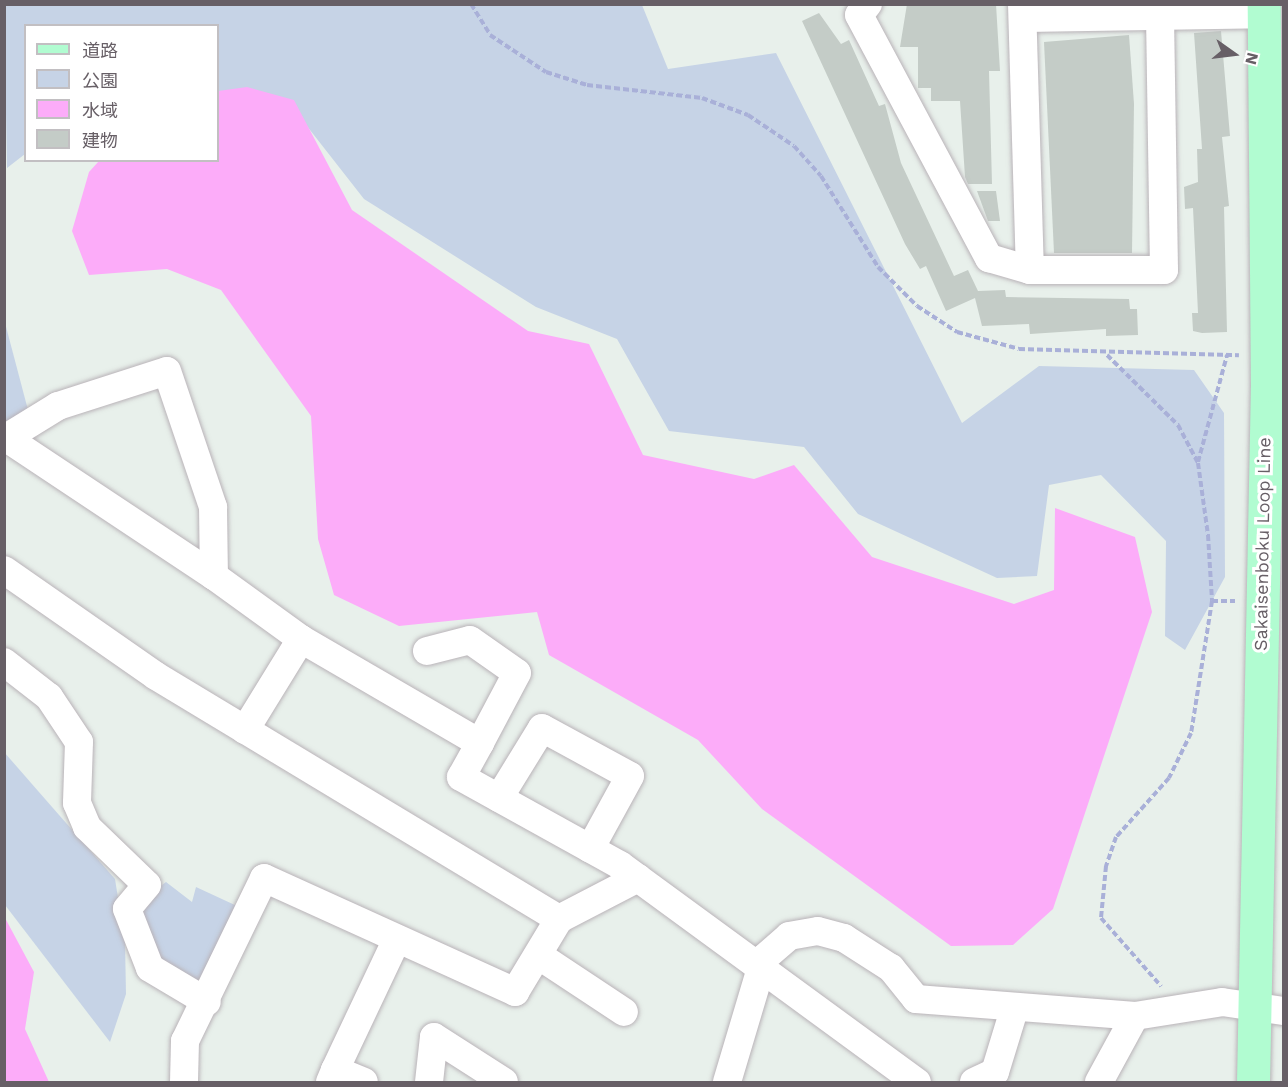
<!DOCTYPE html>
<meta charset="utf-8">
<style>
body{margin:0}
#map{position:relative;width:1288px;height:1087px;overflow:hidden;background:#e8f0eb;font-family:"Work Sans","Noto Sans JP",sans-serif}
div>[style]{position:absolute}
.green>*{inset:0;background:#c6d3e6}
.water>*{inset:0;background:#fcacf9}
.building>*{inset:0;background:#c4ccc7}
.path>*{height:4px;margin-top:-2px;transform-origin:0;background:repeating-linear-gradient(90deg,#a9b0d8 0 6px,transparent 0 9px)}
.roads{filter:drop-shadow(0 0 2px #b9b3b8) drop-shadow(0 0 2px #b9b3b8)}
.minor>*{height:28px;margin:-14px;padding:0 14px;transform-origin:14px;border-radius:14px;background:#fff}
.major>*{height:33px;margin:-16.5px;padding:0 16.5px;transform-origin:16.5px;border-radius:16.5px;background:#b1fcd1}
span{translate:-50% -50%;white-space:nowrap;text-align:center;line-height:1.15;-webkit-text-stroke:6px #fff;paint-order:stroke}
.street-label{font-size:18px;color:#675f66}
.frame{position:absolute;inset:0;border:6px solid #675f66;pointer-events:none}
.legend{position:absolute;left:24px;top:24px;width:195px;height:138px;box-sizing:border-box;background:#fff;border:2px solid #c2bfc2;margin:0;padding:8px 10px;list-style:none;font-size:18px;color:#675f66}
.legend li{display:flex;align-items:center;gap:12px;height:30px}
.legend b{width:30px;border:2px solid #c2bfc2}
.north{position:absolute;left:1204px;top:24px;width:60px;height:60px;-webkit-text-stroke:4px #fff;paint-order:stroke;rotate:104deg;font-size:16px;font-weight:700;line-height:24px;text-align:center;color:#675f66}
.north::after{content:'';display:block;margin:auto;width:21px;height:27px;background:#675f66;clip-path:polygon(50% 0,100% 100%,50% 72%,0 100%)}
</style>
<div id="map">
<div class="green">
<div style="clip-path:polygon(4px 5px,642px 5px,668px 69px,776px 53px,962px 423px,1039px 366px,1194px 370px,1224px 413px,1225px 577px,1185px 650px,1165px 636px,1166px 541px,1101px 475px,1049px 485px,1037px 576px,997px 578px,858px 514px,804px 447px,669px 431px,617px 339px,536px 307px,364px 199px,292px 107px,218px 98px,218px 26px,26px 26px,25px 154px,7px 168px)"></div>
<div style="clip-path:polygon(4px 319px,28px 410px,4px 424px)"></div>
<div style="clip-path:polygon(4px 752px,115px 879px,125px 942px,126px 994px,110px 1042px,5px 905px)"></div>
<div style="clip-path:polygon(166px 882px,192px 902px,196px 887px,237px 906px,200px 985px,161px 966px,139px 902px)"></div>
</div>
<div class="water">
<div style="clip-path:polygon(247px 87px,294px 100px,352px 210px,528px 331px,589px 344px,643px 455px,754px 479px,794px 465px,872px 557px,1014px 604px,1054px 590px,1055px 508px,1135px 537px,1152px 612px,1053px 909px,1013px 945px,951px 946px,762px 809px,698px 740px,549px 655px,537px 612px,399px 626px,334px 595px,318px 539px,311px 416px,221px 290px,167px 269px,89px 275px,72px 231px,89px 172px,99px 161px,218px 160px,218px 91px)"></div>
<div style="clip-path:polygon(4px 916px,34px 972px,25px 1029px,49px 1082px,5px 1082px)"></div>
</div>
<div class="building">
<div style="clip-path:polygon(907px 4px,996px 4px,1000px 71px,989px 71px,992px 184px,968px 184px,965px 177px,960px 101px,931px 101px,931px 88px,918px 88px,918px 47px,900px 47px)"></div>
<div style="clip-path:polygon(819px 13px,841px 44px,849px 40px,879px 106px,885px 104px,901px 163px,954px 276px,968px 270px,978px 291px,1005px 290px,1006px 297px,1129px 299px,1130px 309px,1137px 309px,1138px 335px,1106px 336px,1106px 329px,1030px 334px,1029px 324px,982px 326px,975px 298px,946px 311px,926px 266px,920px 269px,905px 244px,802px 21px)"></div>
<div style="clip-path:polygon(1221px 31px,1230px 136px,1222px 137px,1229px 206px,1224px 207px,1227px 332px,1202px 333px,1193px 331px,1192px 313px,1198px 313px,1193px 208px,1185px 209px,1184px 187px,1198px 182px,1197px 149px,1202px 149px,1194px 33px)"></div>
<div style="clip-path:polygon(1129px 35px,1134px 104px,1132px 253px,1054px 253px,1044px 42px)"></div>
<div style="clip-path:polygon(977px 191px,996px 191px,1000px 221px,988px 221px)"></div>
</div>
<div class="path">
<div style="left:471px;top:4px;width:36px;rotate:58deg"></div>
<div style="left:490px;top:35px;width:67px;rotate:33.5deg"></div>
<div style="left:546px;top:72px;width:43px;rotate:17.6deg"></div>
<div style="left:587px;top:85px;width:116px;rotate:6.4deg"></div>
<div style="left:702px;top:98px;width:49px;rotate:20.3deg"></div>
<div style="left:748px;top:115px;width:55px;rotate:34deg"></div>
<div style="left:794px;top:146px;width:40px;rotate:48deg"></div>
<div style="left:821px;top:176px;width:107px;rotate:57.9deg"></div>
<div style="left:878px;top:267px;width:55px;rotate:45deg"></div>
<div style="left:917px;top:306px;width:48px;rotate:33deg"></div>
<div style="left:957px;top:332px;width:64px;rotate:15.3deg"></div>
<div style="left:1019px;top:349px;width:220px;rotate:1.6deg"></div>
<div style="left:1107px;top:355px;width:100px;rotate:44.6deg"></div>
<div style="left:1178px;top:425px;width:43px;rotate:62.2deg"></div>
<div style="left:1198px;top:463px;width:73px;rotate:82.1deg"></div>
<div style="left:1208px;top:535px;width:66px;rotate:86.5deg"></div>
<div style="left:1212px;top:601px;width:134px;rotate:99deg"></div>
<div style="left:1191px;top:733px;width:50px;rotate:116.1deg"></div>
<div style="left:1169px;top:778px;width:79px;rotate:131.9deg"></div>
<div style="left:1116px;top:837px;width:31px;rotate:109deg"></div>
<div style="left:1106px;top:866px;width:52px;rotate:95.5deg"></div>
<div style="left:1101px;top:918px;width:91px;rotate:48.6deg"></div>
<div style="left:1198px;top:462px;width:111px;rotate:-74.8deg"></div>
<div style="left:1212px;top:601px;width:23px"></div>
</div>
<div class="roads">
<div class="minor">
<div style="left:868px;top:4px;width:14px;rotate:129deg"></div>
<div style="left:859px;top:15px;width:276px;rotate:61.9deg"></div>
<div style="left:989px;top:258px;width:43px;rotate:16.3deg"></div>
<div style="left:1030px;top:270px;width:134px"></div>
<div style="left:1164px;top:270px;width:266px;rotate:-90.9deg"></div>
<div style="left:1022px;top:4px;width:266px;rotate:88.3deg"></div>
<div style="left:1023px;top:18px;width:242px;rotate:-0.9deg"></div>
<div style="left:4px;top:439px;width:2px;rotate:-27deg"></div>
<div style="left:6px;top:438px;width:61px;rotate:-31.6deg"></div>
<div style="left:58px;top:406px;width:114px;rotate:-17.8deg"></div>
<div style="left:167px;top:371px;width:144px;rotate:71.3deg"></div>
<div style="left:213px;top:507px;width:69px;rotate:89.2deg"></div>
<div style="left:214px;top:576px;width:250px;rotate:-146.4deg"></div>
<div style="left:4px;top:570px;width:185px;rotate:34.9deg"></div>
<div style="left:156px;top:676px;width:471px;rotate:31.1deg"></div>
<div style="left:214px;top:576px;width:107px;rotate:35.9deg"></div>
<div style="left:301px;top:639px;width:107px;rotate:121.6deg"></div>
<div style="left:301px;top:639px;width:207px;rotate:30.2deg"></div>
<div style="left:480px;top:743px;width:39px;rotate:119deg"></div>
<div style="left:461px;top:777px;width:182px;rotate:29deg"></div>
<div style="left:620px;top:865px;width:368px;rotate:36.2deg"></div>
<div style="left:427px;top:651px;width:44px;rotate:-14.3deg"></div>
<div style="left:470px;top:640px;width:57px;rotate:35.1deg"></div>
<div style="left:517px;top:673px;width:79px;rotate:117.9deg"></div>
<div style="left:4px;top:662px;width:57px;rotate:37.9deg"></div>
<div style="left:49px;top:697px;width:54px;rotate:56.3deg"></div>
<div style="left:79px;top:742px;width:61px;rotate:91.9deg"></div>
<div style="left:77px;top:803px;width:26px;rotate:67deg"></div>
<div style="left:87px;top:827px;width:83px;rotate:44deg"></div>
<div style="left:147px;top:885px;width:31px;rotate:130deg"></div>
<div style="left:127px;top:909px;width:63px;rotate:68.7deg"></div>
<div style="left:150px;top:968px;width:66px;rotate:30.8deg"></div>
<div style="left:499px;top:798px;width:82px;rotate:-58.4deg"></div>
<div style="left:542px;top:728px;width:100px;rotate:28.6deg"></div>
<div style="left:630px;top:776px;width:83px;rotate:118.7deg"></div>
<div style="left:538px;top:955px;width:103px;rotate:33.5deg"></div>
<div style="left:335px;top:1070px;width:145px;rotate:-64.7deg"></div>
<div style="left:184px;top:1082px;width:41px;rotate:-88.6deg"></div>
<div style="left:185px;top:1041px;width:181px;rotate:-64.1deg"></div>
<div style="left:264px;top:878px;width:276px;rotate:24.4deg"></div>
<div style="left:515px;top:992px;width:85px;rotate:-58.9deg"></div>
<div style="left:559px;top:919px;width:89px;rotate:-27.4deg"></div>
<div style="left:330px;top:1082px;width:13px;rotate:-67deg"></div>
<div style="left:335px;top:1070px;width:31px;rotate:22deg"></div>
<div style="left:429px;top:1082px;width:45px;rotate:-83.7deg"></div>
<div style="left:434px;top:1037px;width:83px;rotate:32.7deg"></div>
<div style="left:727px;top:1082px;width:129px;rotate:-73.4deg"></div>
<div style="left:764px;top:958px;width:33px;rotate:-41deg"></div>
<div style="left:789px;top:936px;width:29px;rotate:-10deg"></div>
<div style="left:818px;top:931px;width:27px;rotate:15deg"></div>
<div style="left:844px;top:938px;width:56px;rotate:32.6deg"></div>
<div style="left:891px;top:968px;width:40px;rotate:51deg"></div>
<div style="left:916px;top:999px;width:220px;rotate:4.4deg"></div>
<div style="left:1135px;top:1016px;width:88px;rotate:-9.1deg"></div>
<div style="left:1222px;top:1002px;width:63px;rotate:8.3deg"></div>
<div style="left:974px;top:1082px;width:23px;rotate:-25deg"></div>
<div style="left:995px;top:1072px;width:65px;rotate:-73deg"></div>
<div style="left:1099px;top:1082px;width:75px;rotate:-61.4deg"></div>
</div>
<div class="major">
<div style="left:1253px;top:1082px;width:697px;rotate:-88.85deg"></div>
<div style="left:1267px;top:385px;width:381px;rotate:-90.5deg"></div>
</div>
</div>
<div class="street-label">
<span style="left:1263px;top:544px;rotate:-89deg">Sakaisenboku Loop Line</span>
</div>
<div class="frame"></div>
<ul class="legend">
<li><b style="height:8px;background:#b1fcd1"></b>道路</li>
<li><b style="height:16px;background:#c6d3e6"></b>公園</li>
<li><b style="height:16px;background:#fcacf9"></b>水域</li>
<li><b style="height:16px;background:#c4ccc7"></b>建物</li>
</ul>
<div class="north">N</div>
</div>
